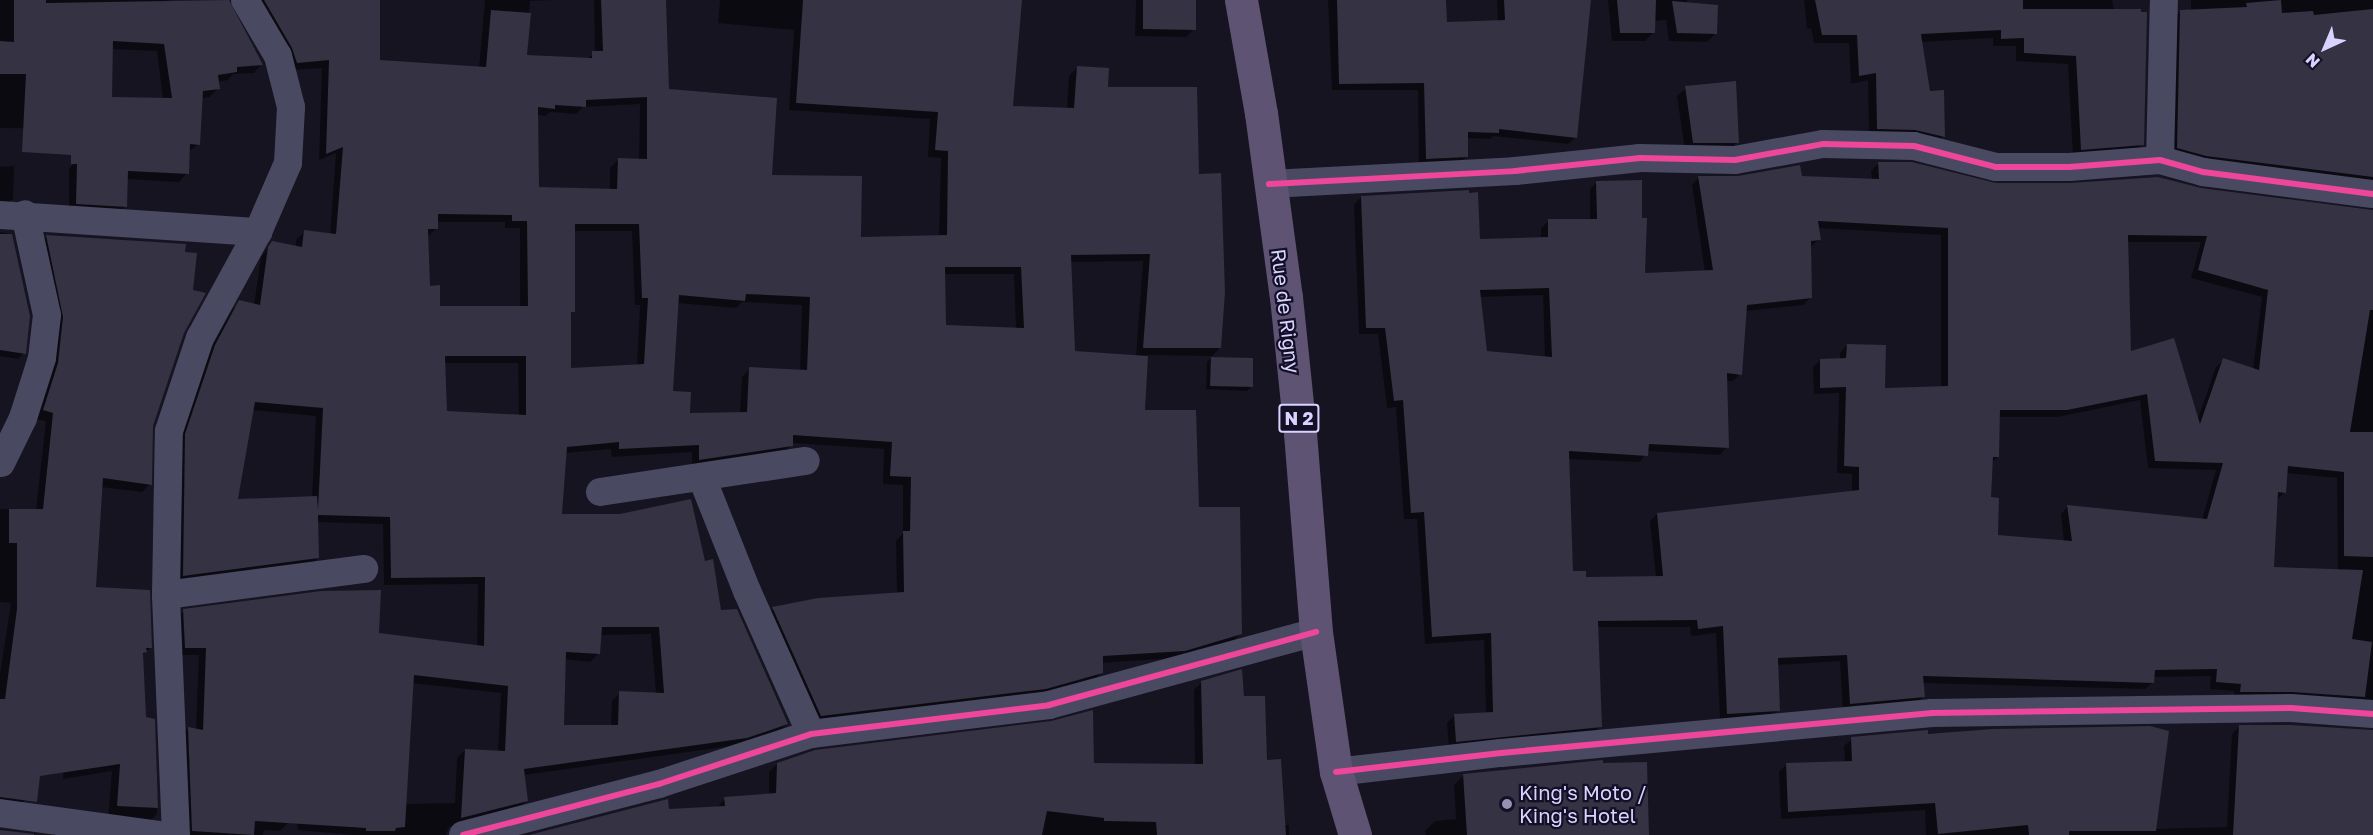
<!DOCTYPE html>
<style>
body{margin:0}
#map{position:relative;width:2373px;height:835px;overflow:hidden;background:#161421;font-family:"Golos Text",sans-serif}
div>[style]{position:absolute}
.shadow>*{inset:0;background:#0007}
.building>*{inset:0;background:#343243}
.minor>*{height:28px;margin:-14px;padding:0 14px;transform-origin:14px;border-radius:14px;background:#4a4962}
.primary>*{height:33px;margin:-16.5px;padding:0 16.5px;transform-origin:16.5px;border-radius:16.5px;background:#5e5373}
.cycleway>*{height:6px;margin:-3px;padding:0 3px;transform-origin:3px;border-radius:3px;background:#ed469a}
.dots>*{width:16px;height:16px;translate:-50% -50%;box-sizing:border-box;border:3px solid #130f26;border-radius:50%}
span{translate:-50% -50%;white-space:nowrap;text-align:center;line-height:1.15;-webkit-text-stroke:4.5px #130f26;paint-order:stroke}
.shield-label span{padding:2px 4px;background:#130f26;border:2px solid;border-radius:4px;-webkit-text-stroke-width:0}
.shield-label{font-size:18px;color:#d9d4ff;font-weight:700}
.street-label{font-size:20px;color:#d9d4ff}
.poi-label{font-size:20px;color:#d9d4ff}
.left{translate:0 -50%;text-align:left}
.north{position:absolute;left:2295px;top:18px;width:60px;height:60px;-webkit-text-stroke:4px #130f26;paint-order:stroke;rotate:224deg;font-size:16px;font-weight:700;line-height:24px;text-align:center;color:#d9d4ff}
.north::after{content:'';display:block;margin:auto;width:21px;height:27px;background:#d9d4ff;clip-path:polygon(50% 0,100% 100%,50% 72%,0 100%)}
</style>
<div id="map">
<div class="shadow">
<div style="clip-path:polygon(evenodd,0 0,169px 0,169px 5px,228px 0,229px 9px,261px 65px,254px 73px,233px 74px,228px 80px,217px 82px,218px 88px,210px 97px,201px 98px,199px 144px,188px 152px,187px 173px,179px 182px,126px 179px,125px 206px,117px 214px,69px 211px,69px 169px,77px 161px,86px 129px,0 128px,0 0,111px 49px,157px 51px,163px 99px,111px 98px,111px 49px)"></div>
<div style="clip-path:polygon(evenodd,258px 0,379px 0,378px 61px,479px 68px,485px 0,554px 0,530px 1px,526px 56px,586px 59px,595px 53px,594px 0,664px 0,668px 90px,770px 176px,860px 239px,939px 237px,941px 158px,928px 157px,930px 119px,789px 110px,794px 30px,718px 23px,720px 0,715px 0,1021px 0,1011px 108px,1067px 109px,1069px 76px,1077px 68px,1107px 89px,1198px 175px,1220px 348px,1212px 356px,1147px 355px,1143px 412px,1198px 509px,1238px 508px,1239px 635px,1231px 643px,1176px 658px,1101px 663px,1101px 673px,1093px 681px,1037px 696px,813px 723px,765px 616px,773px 609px,897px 594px,896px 541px,903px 533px,903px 485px,883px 484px,884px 449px,792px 443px,784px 454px,692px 467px,692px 452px,612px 457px,611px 449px,565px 453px,561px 515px,704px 562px,720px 612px,787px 724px,779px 732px,738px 745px,524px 775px,527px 800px,519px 808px,449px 827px,446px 835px,352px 835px,298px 830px,293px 798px,288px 823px,280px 831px,264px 830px,263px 835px,185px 835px,181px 736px,188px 728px,196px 730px,199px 655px,177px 655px,176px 619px,184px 611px,477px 647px,478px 584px,384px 585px,383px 524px,317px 522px,318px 558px,310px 566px,176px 583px,178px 443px,208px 354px,232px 310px,240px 302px,254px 305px,261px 257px,272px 243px,296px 247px,296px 240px,304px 232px,330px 235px,336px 153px,319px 160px,322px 68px,289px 70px,258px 0,640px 104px,639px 160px,618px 160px,610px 168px,610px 191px,537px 188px,537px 115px,545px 116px,550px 112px,576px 114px,583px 107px,640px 104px,258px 0,436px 222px,505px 222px,505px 228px,520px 228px,520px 307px,439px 307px,428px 287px,427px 237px,436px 229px,436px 222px,258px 0,574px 231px,632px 231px,635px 305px,640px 305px,637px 366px,569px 370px,570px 315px,573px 311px,574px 231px,258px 0,1143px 261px,1136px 357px,1073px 352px,1070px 262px,1143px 261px,258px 0,944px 274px,1014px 274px,1016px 329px,944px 327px,944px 274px,258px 0,742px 302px,802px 305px,800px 371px,750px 369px,742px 377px,740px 413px,688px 414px,671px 392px,677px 303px,736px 308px,742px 302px,258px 0,443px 363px,518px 363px,519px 417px,445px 413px,443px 363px,258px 0,252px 410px,316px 416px,312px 498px,236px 500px,252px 410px,258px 0,651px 634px,656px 694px,620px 693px,612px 701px,611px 726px,562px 727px,564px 659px,590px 662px,598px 654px,600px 635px,651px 634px,258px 0,412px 683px,501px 693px,498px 752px,465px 750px,457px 758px,455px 803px,405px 804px,412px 683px)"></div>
<div style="clip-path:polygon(1136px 0,1195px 0,1194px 29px,1186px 37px,1135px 36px)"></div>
<div style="clip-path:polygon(1328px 0,1445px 0,1446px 23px,1498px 22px,1497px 0,1590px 0,1576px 137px,1568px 144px,1493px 136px,1490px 139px,1466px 138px,1467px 156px,1459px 164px,1419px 166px,1418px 90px,1332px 90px)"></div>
<div style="clip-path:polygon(1608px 0,1687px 0,1687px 4px,1716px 33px,1707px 42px,1669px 41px,1666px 20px,1654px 21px,1653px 33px,1645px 41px,1612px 41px)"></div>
<div style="clip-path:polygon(1804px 0,2112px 0,2142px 144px,2134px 153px,2073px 157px,2068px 64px,2016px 61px,2016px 46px,1993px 46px,1993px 38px,1921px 42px,1929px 92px,1943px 136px,1935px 145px,1869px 137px,1868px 80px,1851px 84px,1849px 43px,1814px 43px,1811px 28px,1807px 29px)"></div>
<div style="clip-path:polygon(2191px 0,2373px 0,2373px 188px,2170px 155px,2173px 19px,2181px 11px,2191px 11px)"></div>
<div style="clip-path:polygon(1686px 88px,1737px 142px,1729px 150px,1685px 150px,1677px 96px)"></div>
<div style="clip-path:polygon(evenodd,1879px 163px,1996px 185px,2201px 190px,2373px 210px,2373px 707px,2234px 699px,2234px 691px,2210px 689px,2211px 676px,2153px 677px,2153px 682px,2145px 689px,1922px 683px,1923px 697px,1916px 704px,1843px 711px,1840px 661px,1776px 665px,1778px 710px,1771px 717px,1720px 720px,1716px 633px,1691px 636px,1690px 627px,1596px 627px,1600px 726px,1593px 734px,1449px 748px,1447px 723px,1455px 715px,1486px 714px,1484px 640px,1425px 644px,1417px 519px,1404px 519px,1396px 407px,1387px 408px,1378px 334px,1359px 334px,1354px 205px,1361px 197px,1479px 241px,1541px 239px,1541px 228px,1549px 221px,1590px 220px,1590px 189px,1597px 182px,1643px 275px,1705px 272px,1692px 185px,1699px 177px,1872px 181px,1871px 171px,1879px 163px,1817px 228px,1941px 235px,1941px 388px,1884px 390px,1847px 345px,1840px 353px,1840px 360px,1820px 360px,1813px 367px,1814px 394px,1839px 393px,1837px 473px,1852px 474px,1852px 492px,1657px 514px,1650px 521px,1656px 577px,1585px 578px,1572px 573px,1568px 459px,1640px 462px,1647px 451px,1720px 455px,1727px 447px,1726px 381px,1733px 381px,1740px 374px,1745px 311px,1803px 305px,1810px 298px,1810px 247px,1819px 240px,1817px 228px,1879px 163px,2127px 242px,2201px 242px,2191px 278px,2262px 297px,2253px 370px,2223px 360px,2216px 367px,2197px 421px,2130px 353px,2127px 242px,1879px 163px,1543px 295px,1545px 358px,1486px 352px,1479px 297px,1543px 295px,1879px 163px,2140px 400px,2148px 468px,2216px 470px,2202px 520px,2068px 506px,2061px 514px,2064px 542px,1996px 537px,1989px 498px,1991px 463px,1998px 457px,1999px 417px,2058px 417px,2140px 400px,1879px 163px,2286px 473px,2337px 478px,2338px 571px,2273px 568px,2277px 500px,2285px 492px,2286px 473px)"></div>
<div style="clip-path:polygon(14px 166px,13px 199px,6px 205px,0 205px,0 167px)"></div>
<div style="clip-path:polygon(0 232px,11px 234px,29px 316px,24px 353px,18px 359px,0 356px)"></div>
<div style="clip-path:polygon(47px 236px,183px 332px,152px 426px,150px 484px,142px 492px,101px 487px,95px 589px,150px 648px,141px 656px,145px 719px,153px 720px,157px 814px,149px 822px,108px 819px,112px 771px,63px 779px,64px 757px,33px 754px,26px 799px,17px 808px,0 805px,0 674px,11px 603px,0 602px,0 509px,36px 510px,46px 421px,35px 419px,39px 244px)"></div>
<div style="clip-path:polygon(1211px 358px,1251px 387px,1247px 391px,1206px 389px,1207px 362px)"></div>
<div style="clip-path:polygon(1202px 682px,1242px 698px,1265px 762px,1283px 825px,1289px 825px,1289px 835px,534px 835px,668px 811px,717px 808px,725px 798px,769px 795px,769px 772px,777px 764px,1195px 765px,1194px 690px)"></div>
<div style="clip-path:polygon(2239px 727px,2373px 730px,2373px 835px,1926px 835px,1925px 810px,1781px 819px,1779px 772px,1787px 764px,1845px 763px,1844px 746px,1852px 739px,1927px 736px,2155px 829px,2227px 827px,2232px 734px)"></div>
<div style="clip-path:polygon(1464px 775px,1648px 835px,1426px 835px,1425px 831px,1435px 821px,1456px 819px,1454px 785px)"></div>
</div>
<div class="building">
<div style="clip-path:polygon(evenodd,14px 0,46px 0,46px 3px,229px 0,263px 65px,237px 67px,237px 72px,218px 75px,220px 89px,203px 91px,200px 145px,190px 144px,189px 174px,128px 171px,127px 207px,76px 204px,77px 164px,71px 164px,71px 155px,22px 152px,26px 74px,0 74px,0 41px,14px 42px,14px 0,113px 41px,164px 44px,172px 98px,112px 97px,113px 41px)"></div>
<div style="clip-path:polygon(evenodd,264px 0,380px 0,380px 60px,486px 67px,491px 10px,531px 13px,527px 55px,592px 58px,592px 51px,603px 51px,601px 0,666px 0,669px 89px,777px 98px,772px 175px,862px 176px,861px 237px,947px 235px,948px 151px,935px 150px,938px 112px,796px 103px,803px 0,1022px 0,1013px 106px,1074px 108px,1077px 66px,1109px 68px,1108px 87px,1197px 87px,1199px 174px,1221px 173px,1225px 292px,1221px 348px,1143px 348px,1150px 254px,1071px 255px,1075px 351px,1148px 356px,1145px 410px,1196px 410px,1199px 507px,1240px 507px,1242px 634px,1185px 651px,1103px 656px,1103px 673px,1046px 689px,821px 716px,772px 607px,818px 598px,904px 592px,903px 531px,910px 531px,911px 477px,890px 476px,892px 442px,793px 435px,793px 446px,699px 460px,699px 445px,619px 449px,619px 442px,567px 447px,562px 514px,620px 514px,691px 499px,705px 561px,713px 559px,721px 610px,737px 609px,788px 724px,747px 738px,524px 769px,528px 801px,461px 818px,465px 749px,505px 751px,508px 686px,414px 675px,405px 827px,396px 828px,395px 831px,366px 831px,366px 828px,255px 821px,254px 835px,192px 831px,188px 727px,203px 730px,206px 648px,185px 648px,183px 609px,321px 591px,381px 590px,379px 633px,484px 646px,485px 577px,391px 578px,390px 517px,318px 515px,319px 558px,183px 576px,185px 434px,215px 345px,239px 300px,260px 305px,268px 247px,272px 241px,302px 247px,304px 230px,336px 234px,343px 147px,326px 154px,329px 60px,297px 63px,292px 48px,264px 0,647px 97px,647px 159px,618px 158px,617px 189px,539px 187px,538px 107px,555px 109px,555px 105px,586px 107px,586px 100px,647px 97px,264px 0,438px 214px,512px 215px,512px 221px,527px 221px,528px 306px,440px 306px,440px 285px,430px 286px,428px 229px,438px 229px,438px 214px,264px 0,575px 224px,639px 224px,642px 298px,648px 298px,644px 364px,571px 368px,571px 312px,575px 312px,575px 224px,264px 0,945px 267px,1021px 267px,1024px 328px,946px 325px,945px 267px,264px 0,746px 294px,810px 297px,807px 370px,749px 367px,747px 412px,690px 413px,691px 392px,673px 391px,679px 295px,745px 301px,746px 294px,264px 0,445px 356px,526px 356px,526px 415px,447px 411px,445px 356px,264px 0,255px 402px,323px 408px,318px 510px,317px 496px,238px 499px,255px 402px,264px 0,602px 627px,659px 627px,664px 693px,619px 691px,618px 725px,564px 725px,566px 652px,600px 654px,602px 627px)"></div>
<div style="clip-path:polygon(1143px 0,1196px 0,1196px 30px,1143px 29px)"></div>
<div style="clip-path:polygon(1337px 0,1446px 0,1447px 22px,1505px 20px,1504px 0,1591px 0,1577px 138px,1499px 129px,1499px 133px,1468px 132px,1468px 157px,1426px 159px,1424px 83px,1339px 84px)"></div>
<div style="clip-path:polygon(1617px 0,1656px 0,1655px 33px,1620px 33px)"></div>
<div style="clip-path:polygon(1815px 0,2023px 0,2023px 9px,2141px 9px,2141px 12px,2147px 12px,2144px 145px,2081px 150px,2076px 56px,2024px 53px,2024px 38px,2001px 39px,2001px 30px,1921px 34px,1930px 91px,1944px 90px,1945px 137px,1915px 130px,1877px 129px,1876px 73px,1859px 76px,1857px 35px,1822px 35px)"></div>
<div style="clip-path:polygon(2281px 0,2282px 13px,2313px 11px,2314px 15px,2373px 9px,2373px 177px,2206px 156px,2177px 148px,2180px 10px,2247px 7px,2246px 3px)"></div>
<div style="clip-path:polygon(1672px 1px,1718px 5px,1717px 34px,1677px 33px)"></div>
<div style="clip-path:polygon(1736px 81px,1739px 143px,1693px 143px,1685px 86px)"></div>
<div style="clip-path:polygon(evenodd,1878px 162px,1912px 162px,1996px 183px,2070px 183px,2158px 177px,2201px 188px,2373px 210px,2373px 310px,2370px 310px,2350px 432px,2373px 432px,2373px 557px,2344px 556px,2344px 472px,2288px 466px,2286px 493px,2278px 492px,2274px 567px,2363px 570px,2352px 639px,2372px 642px,2365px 697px,2292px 692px,2240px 692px,2241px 684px,2216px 682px,2217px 669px,2155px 670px,2154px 683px,1923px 676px,1925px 697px,1850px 704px,1847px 655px,1778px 658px,1780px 711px,1727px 714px,1723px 626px,1698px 629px,1697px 620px,1598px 621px,1602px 727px,1456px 742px,1454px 714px,1493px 712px,1491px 633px,1432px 637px,1424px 512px,1411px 513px,1403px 400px,1394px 401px,1385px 328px,1366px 328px,1361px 196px,1469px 190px,1469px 193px,1478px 192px,1480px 239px,1548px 237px,1548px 219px,1597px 219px,1596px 181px,1642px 180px,1642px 218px,1647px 218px,1645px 273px,1713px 270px,1698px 176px,1738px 176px,1800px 165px,1802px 176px,1879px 179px,1878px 162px,1818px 221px,1948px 228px,1948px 386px,1885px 388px,1886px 345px,1847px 344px,1846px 358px,1820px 359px,1820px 388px,1846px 387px,1844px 466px,1859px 467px,1859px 490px,1657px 513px,1663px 576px,1586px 577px,1586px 571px,1573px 571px,1569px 451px,1648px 456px,1649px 444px,1729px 448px,1727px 373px,1742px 375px,1747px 305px,1812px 298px,1811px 241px,1821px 240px,1818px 221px,1878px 162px,2128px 235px,2207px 236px,2198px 270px,2268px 290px,2259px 370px,2223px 358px,2200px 424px,2174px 338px,2131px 351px,2128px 235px,1878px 162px,1549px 288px,1552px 357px,1487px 351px,1480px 290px,1549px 288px,1878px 162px,2147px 394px,2155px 461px,2223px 463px,2207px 519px,2067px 505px,2072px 541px,1998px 535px,1999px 498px,1991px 497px,1993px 457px,1999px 457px,2000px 410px,2067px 410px,2147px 394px)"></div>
<div style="clip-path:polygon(0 234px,12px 234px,30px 316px,26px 354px,0 350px)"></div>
<div style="clip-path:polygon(46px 235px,186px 244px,185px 252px,197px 253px,193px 290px,206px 293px,184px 333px,153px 426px,152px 485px,103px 478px,96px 587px,150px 590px,152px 648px,146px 648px,147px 652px,143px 653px,146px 717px,155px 719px,158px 808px,117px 806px,120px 764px,40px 776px,37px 802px,0 797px,0 699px,5px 699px,17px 609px,17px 543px,9px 543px,9px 509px,43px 509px,53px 413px,43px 410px,58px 363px,63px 317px)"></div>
<div style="clip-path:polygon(1211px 357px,1253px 358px,1253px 387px,1210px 386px)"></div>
<div style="clip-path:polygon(1242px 669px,1244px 696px,1265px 696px,1267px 760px,1281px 759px,1286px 835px,1157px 835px,1156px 822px,1104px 821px,1104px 818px,1047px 811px,1042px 835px,529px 835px,668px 799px,669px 809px,725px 806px,724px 797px,776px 793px,777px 763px,815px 750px,1051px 721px,1093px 710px,1094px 763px,1203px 764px,1201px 681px)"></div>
<div style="clip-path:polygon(2239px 725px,2291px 725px,2373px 730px,2373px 835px,2233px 835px)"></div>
<div style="clip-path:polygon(2150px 726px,2169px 731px,2156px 831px,2069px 831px,2069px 835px,2029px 835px,2028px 825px,1938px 834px,1935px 803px,1788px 812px,1786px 763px,1852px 761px,1851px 737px,1928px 730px,1928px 734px,1992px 729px)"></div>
<div style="clip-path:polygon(1603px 760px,1603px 763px,1647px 762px,1649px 835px,1467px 835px,1463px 774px)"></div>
<div style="clip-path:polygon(0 830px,34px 834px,34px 835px,0 835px)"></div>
</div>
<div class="minor">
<div style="left:2160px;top:160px;width:160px;rotate:-88.6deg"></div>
<div style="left:1269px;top:184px;width:246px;rotate:-3deg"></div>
<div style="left:1515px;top:171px;width:126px;rotate:-5.9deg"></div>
<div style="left:1640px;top:158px;width:95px;rotate:1.2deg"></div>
<div style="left:1735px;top:160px;width:89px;rotate:-10.3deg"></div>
<div style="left:1823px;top:144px;width:91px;rotate:1.3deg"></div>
<div style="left:1914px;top:146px;width:85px;rotate:14.4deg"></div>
<div style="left:1996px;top:167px;width:73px"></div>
<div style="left:2069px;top:167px;width:91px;rotate:-4.4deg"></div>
<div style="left:2160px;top:160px;width:45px;rotate:15.6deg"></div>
<div style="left:2203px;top:172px;width:171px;rotate:7.4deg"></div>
<div style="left:0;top:215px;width:259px;rotate:3.8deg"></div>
<div style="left:1px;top:463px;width:50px;rotate:-63.9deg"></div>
<div style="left:23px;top:418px;width:63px;rotate:-72.4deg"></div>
<div style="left:42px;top:358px;width:43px;rotate:-83.4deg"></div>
<div style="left:47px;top:315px;width:103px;rotate:-102.3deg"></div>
<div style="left:702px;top:478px;width:122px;rotate:68.3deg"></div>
<div style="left:747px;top:591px;width:157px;rotate:65.9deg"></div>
<div style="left:600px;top:492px;width:208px;rotate:-8.6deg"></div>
<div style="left:166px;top:595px;width:200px;rotate:-7.5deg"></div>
<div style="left:1336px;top:772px;width:166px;rotate:-6.6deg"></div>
<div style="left:1501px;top:753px;width:433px;rotate:-5.3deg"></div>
<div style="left:1932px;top:713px;width:359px;rotate:-0.8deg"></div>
<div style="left:2291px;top:708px;width:82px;rotate:4.2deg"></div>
<div style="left:0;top:813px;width:160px;rotate:7.9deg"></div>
<div style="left:176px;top:835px;width:240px;rotate:-92.4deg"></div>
<div style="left:166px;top:595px;width:164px;rotate:-89deg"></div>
<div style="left:169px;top:431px;width:98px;rotate:-71.6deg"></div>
<div style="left:200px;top:338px;width:121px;rotate:-61.3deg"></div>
<div style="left:258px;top:232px;width:75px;rotate:-66.5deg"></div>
<div style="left:288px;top:163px;width:56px;rotate:-86.9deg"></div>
<div style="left:291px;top:107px;width:53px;rotate:-104.3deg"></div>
<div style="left:278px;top:56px;width:65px;rotate:-120.5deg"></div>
<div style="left:463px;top:835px;width:203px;rotate:-14.6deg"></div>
<div style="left:659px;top:784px;width:160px;rotate:-18.2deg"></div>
<div style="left:811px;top:734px;width:240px;rotate:-6.9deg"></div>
<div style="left:1049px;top:705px;width:277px;rotate:-15.3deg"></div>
</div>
<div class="primary">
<div style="left:1241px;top:0;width:115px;rotate:80deg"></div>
<div style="left:1261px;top:113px;width:186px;rotate:82.3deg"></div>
<div style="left:1286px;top:297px;width:137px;rotate:84.1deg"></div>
<div style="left:1300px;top:433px;width:200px;rotate:85.4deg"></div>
<div style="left:1316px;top:632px;width:141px;rotate:81.9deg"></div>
<div style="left:1336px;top:772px;width:66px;rotate:73.2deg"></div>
</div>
<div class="cycleway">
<div style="left:1269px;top:184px;width:246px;rotate:-3deg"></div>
<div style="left:1515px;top:171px;width:126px;rotate:-5.9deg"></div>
<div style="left:1640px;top:158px;width:95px;rotate:1.2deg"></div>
<div style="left:1735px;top:160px;width:89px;rotate:-10.3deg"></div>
<div style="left:1823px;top:144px;width:91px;rotate:1.3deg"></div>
<div style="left:1914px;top:146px;width:85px;rotate:14.4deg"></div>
<div style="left:1996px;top:167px;width:73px"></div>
<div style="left:2069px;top:167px;width:91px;rotate:-4.4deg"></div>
<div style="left:2160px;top:160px;width:45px;rotate:15.6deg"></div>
<div style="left:2203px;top:172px;width:171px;rotate:7.4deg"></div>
<div style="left:1336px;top:772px;width:166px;rotate:-6.6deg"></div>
<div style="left:1501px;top:753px;width:433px;rotate:-5.3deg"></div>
<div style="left:1932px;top:713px;width:359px;rotate:-0.8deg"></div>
<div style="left:2291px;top:708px;width:82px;rotate:4.2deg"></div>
<div style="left:463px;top:835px;width:203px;rotate:-14.6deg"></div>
<div style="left:659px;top:784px;width:160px;rotate:-18.2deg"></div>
<div style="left:811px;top:734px;width:240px;rotate:-6.9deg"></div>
<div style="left:1049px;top:705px;width:277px;rotate:-15.3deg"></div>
</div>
<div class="dots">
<div style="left:1507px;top:804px;background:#9591b1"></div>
</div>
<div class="shield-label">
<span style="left:1299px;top:418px">N 2</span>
</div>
<div class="street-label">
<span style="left:1286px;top:311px;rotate:83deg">Rue de Rigny</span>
</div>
<div class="poi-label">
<span class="left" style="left:1519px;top:804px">King's Moto /<br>King's Hotel</span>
</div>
<div class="north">N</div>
</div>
